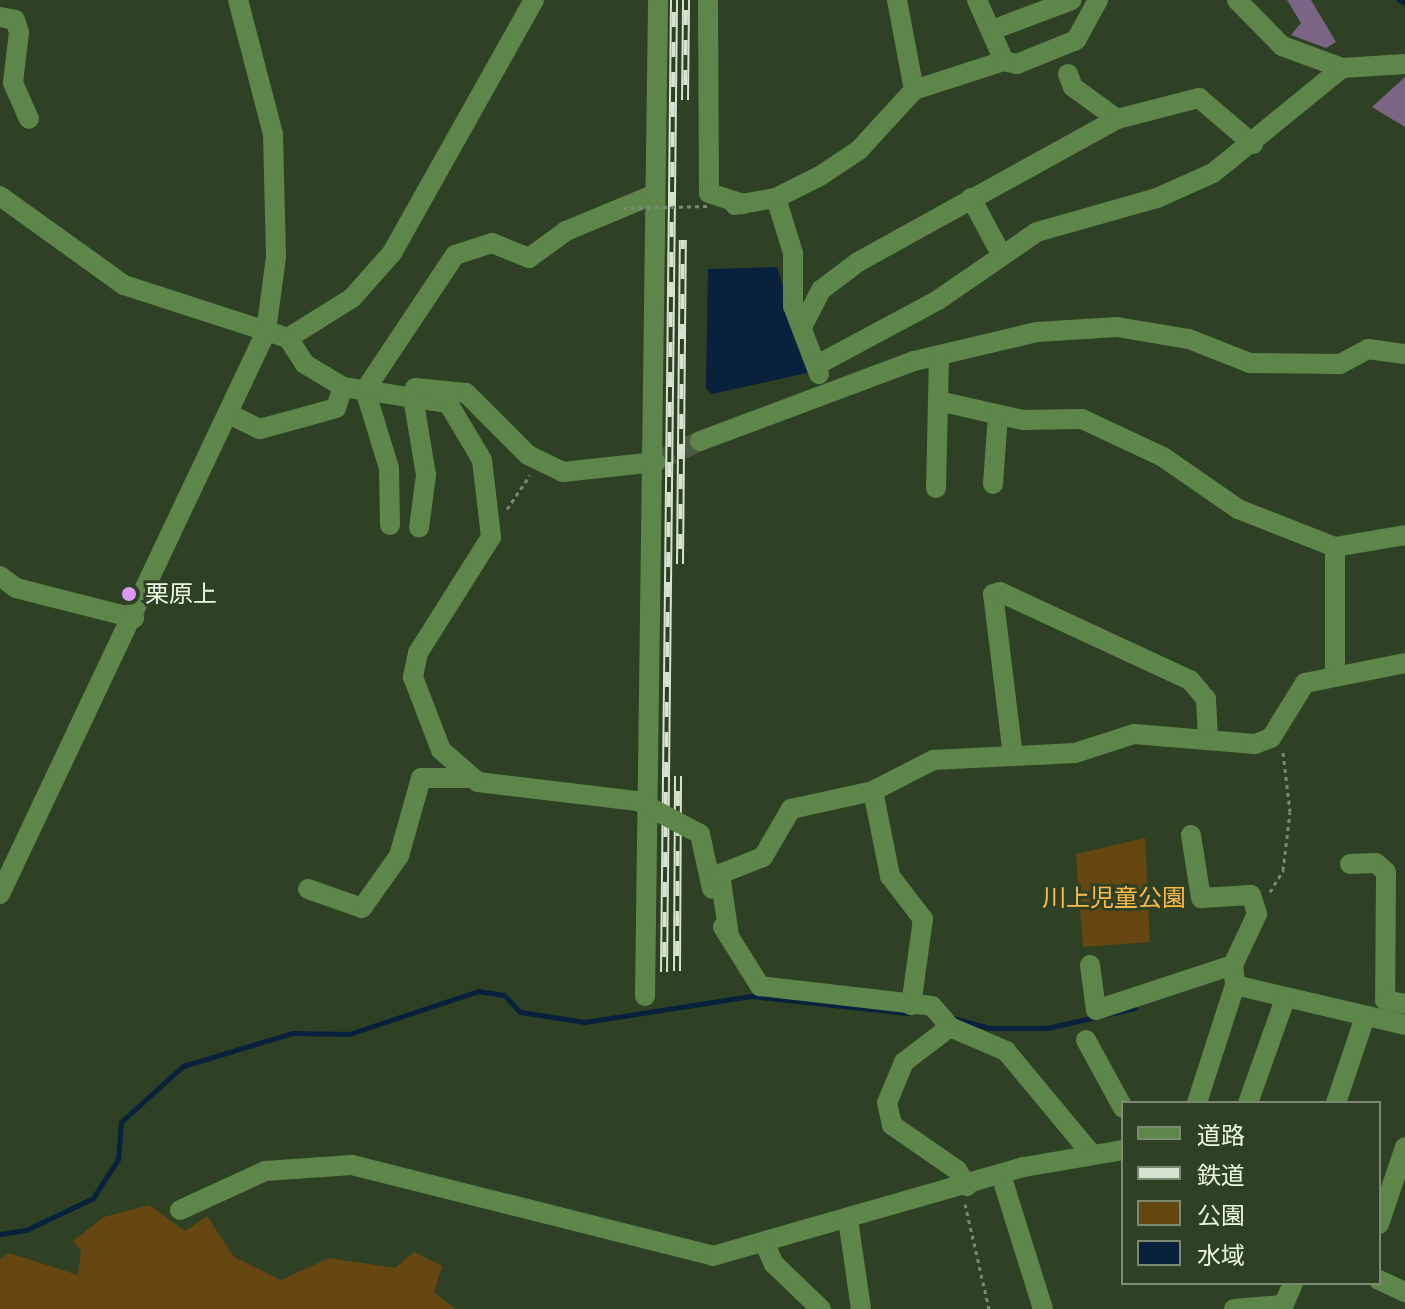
<!DOCTYPE html>
<meta charset="utf-8">
<style>
body{margin:0}
#map{position:relative;width:1405px;height:1309px;overflow:hidden;background:#2e4124;font-family:Raleway,"Noto Sans JP",sans-serif}
div>[style]{position:absolute}
.green>*{inset:0;background:#664611}
.water>*{inset:0;background:#0a213e}
.stream>*{height:5px;margin:-2.5px;padding:0 2.5px;transform-origin:2.5px;border-radius:2.5px;background:#0a213e}
.building>*{inset:0;background:#7b6584}
.minor-tunnel>*{height:20px;margin-top:-10px;transform-origin:0;background:repeating-linear-gradient(90deg,#4b5d41 0 20px,transparent 0 30px)}
.path>*{height:3px;margin-top:-1.5px;transform-origin:0;background:repeating-linear-gradient(90deg,#7a8a71 0 4px,transparent 0 8px)}
.minor>*{height:20px;margin:-10px;padding:0 10px;transform-origin:10px;border-radius:10px;background:#5e864a}
.rail>*{height:8px;margin-top:-4px;transform-origin:0;background:repeating-linear-gradient(90deg,#2e4124 0 15px,#d6e3d0 0 30px);box-sizing:border-box;border-block:2px solid #d6e3d0}
.path-bridge>*{height:3px;margin-top:-1.5px;transform-origin:0;background:repeating-linear-gradient(90deg,#7a8a71 0 4px,transparent 0 8px)}
.minor-bridge>*{height:20px;margin:-10px;padding:0 10px;transform-origin:10px;border-radius:10px;background:#5e864a}
.dots>*{width:22px;height:22px;translate:-50% -50%;box-sizing:border-box;border:4px solid #2e4124;border-radius:50%}
span{translate:-50% -50%;white-space:nowrap;text-align:center;line-height:1.15;-webkit-text-stroke:6px #2e4124;paint-order:stroke}
.poi-label{font-size:24px;color:#edf9e7}
.left{translate:0 -50%;text-align:left}
.park-label{font-size:24px;color:#ffb947}
.legend{position:absolute;left:1121px;top:1101px;width:260px;height:184px;box-sizing:border-box;background:#2e4124;border:2px solid #7a8b72;margin:0;padding:10px 14px;list-style:none;font-size:24px;color:#edf9e7}
.legend li{display:flex;align-items:center;gap:16px;height:40px}
.legend b{width:40px;border:2px solid #7a8b72}
</style>
<div id="map">
<div class="green">
<div style="clip-path:polygon(1145px 838px,1150px 942px,1083px 947px,1076px 854px)"></div>
<div style="clip-path:polygon(149px 1205px,185px 1231px,207px 1216px,234px 1257px,281px 1280px,329px 1258px,395px 1268px,414px 1252px,442px 1266px,434px 1293px,456px 1309px,0 1309px,0 1259px,9px 1253px,78px 1275px,81px 1251px,73px 1241px,104px 1217px)"></div>
</div>
<div class="water">
<div style="clip-path:polygon(777px 267px,811px 372px,712px 394px,706px 389px,708px 269px)"></div>
</div>
<div class="stream">
<div style="left:1399px;top:0;width:7px;rotate:27deg"></div>
<div style="left:950px;top:1017px;width:41px;rotate:15.8deg"></div>
<div style="left:989px;top:1028px;width:58px"></div>
<div style="left:1047px;top:1028px;width:90px;rotate:-12.8deg"></div>
<div style="left:0;top:1234px;width:26px;rotate:-9deg"></div>
<div style="left:26px;top:1230px;width:74px;rotate:-25.5deg"></div>
<div style="left:93px;top:1198px;width:46px;rotate:-57.3deg"></div>
<div style="left:118px;top:1159px;width:37px;rotate:-85deg"></div>
<div style="left:121px;top:1122px;width:84px;rotate:-42.1deg"></div>
<div style="left:183px;top:1066px;width:114px;rotate:-16.8deg"></div>
<div style="left:292px;top:1033px;width:57px;rotate:1deg"></div>
<div style="left:349px;top:1034px;width:136px;rotate:-18.4deg"></div>
<div style="left:478px;top:991px;width:26px;rotate:9deg"></div>
<div style="left:504px;top:995px;width:23px;rotate:47deg"></div>
<div style="left:520px;top:1012px;width:66px;rotate:8.7deg"></div>
<div style="left:585px;top:1022px;width:168px;rotate:-8.9deg"></div>
<div style="left:751px;top:996px;width:158px;rotate:6.2deg"></div>
</div>
<div class="building">
<div style="clip-path:polygon(1287px 0,1311px 0,1336px 42px,1326px 48px,1291px 35px,1301px 23px)"></div>
<div style="clip-path:polygon(1405px 77px,1405px 127px,1372px 107px)"></div>
</div>
<div class="minor-tunnel">
<div style="left:655px;top:462px;width:50px;rotate:-25deg"></div>
</div>
<div class="path">
<div style="left:507px;top:509px;width:41px;rotate:-55.9deg"></div>
<div style="left:1270px;top:892px;width:26px;rotate:-59deg"></div>
<div style="left:1283px;top:870px;width:58px;rotate:-83.1deg"></div>
<div style="left:1290px;top:812px;width:60px;rotate:-96.7deg"></div>
<div style="left:965px;top:1204px;width:108px;rotate:77.1deg"></div>
</div>
<div class="minor">
<div style="left:708px;top:0;width:193px;rotate:89.7deg"></div>
<div style="left:709px;top:193px;width:36px;rotate:18deg"></div>
<div style="left:897px;top:0;width:92px;rotate:79.3deg"></div>
<div style="left:977px;top:0;width:67px;rotate:66.1deg"></div>
<div style="left:1237px;top:0;width:64px;rotate:45.6deg"></div>
<div style="left:1282px;top:46px;width:64px;rotate:20.1deg"></div>
<div style="left:0;top:17px;width:15px;rotate:11deg"></div>
<div style="left:15px;top:20px;width:13px;rotate:72deg"></div>
<div style="left:19px;top:32px;width:51px;rotate:96.7deg"></div>
<div style="left:13px;top:83px;width:39px;rotate:66deg"></div>
<div style="left:992px;top:30px;width:85px;rotate:-20.6deg"></div>
<div style="left:1068px;top:74px;width:14px;rotate:69deg"></div>
<div style="left:1073px;top:87px;width:54px;rotate:36deg"></div>
<div style="left:0;top:196px;width:153px;rotate:35.7deg"></div>
<div style="left:124px;top:285px;width:172px;rotate:17.9deg"></div>
<div style="left:288px;top:338px;width:75px;rotate:-32deg"></div>
<div style="left:352px;top:298px;width:60px;rotate:-48.4deg"></div>
<div style="left:392px;top:253px;width:290px;rotate:-60.7deg"></div>
<div style="left:776px;top:198px;width:58px;rotate:72.8deg"></div>
<div style="left:793px;top:253px;width:53px;rotate:90deg"></div>
<div style="left:793px;top:306px;width:73px;rotate:69.1deg"></div>
<div style="left:971px;top:198px;width:64px;rotate:61.8deg"></div>
<div style="left:735px;top:205px;width:42px;rotate:-9.7deg"></div>
<div style="left:776px;top:198px;width:49px;rotate:-26.6deg"></div>
<div style="left:820px;top:176px;width:47px;rotate:-33.7deg"></div>
<div style="left:859px;top:150px;width:81px;rotate:-47.5deg"></div>
<div style="left:914px;top:90px;width:95px;rotate:-17.9deg"></div>
<div style="left:1004px;top:61px;width:13px;rotate:13deg"></div>
<div style="left:1017px;top:64px;width:64px;rotate:-22.1deg"></div>
<div style="left:1076px;top:40px;width:46px;rotate:-61.2deg"></div>
<div style="left:802px;top:327px;width:42px;rotate:-62.8deg"></div>
<div style="left:821px;top:290px;width:46px;rotate:-37.1deg"></div>
<div style="left:858px;top:262px;width:296px;rotate:-28.9deg"></div>
<div style="left:1117px;top:119px;width:85px;rotate:-14.4deg"></div>
<div style="left:1199px;top:98px;width:71px;rotate:40.4deg"></div>
<div style="left:288px;top:338px;width:31px;rotate:57deg"></div>
<div style="left:305px;top:364px;width:44px;rotate:31.2deg"></div>
<div style="left:343px;top:387px;width:106px;rotate:8.7deg"></div>
<div style="left:448px;top:403px;width:66px;rotate:59.2deg"></div>
<div style="left:482px;top:460px;width:78px;rotate:83.3deg"></div>
<div style="left:491px;top:537px;width:137px;rotate:122.2deg"></div>
<div style="left:418px;top:653px;width:25px;rotate:102deg"></div>
<div style="left:413px;top:677px;width:78px;rotate:69deg"></div>
<div style="left:441px;top:750px;width:49px;rotate:40.9deg"></div>
<div style="left:478px;top:782px;width:161px;rotate:6.8deg"></div>
<div style="left:817px;top:365px;width:137px;rotate:-28.2deg"></div>
<div style="left:938px;top:300px;width:120px;rotate:-34.5deg"></div>
<div style="left:1037px;top:232px;width:125px;rotate:-15.8deg"></div>
<div style="left:1157px;top:198px;width:61px;rotate:-24.1deg"></div>
<div style="left:1213px;top:173px;width:166px;rotate:-39.1deg"></div>
<div style="left:1342px;top:68px;width:63px;rotate:-3.6deg"></div>
<div style="left:415px;top:388px;width:51px;rotate:5.6deg"></div>
<div style="left:466px;top:393px;width:88px;rotate:45deg"></div>
<div style="left:528px;top:455px;width:39px;rotate:26deg"></div>
<div style="left:563px;top:472px;width:93px;rotate:-6.2deg"></div>
<div style="left:413px;top:397px;width:79px;rotate:80.5deg"></div>
<div style="left:426px;top:475px;width:53px;rotate:97.5deg"></div>
<div style="left:943px;top:402px;width:82px;rotate:12.7deg"></div>
<div style="left:1023px;top:420px;width:59px;rotate:-1deg"></div>
<div style="left:1082px;top:419px;width:89px;rotate:25.1deg"></div>
<div style="left:1163px;top:457px;width:91px;rotate:34.7deg"></div>
<div style="left:1238px;top:509px;width:104px;rotate:21.4deg"></div>
<div style="left:1335px;top:547px;width:71px;rotate:-9.7deg"></div>
<div style="left:233px;top:416px;width:30px;rotate:26deg"></div>
<div style="left:260px;top:429px;width:79px;rotate:-15.4deg"></div>
<div style="left:336px;top:408px;width:22px;rotate:-72deg"></div>
<div style="left:700px;top:441px;width:228px;rotate:-20.5deg"></div>
<div style="left:914px;top:361px;width:126px;rotate:-13.3deg"></div>
<div style="left:1037px;top:332px;width:80px;rotate:-3.6deg"></div>
<div style="left:1117px;top:327px;width:73px;rotate:9.5deg"></div>
<div style="left:1189px;top:339px;width:66px;rotate:21.5deg"></div>
<div style="left:1250px;top:363px;width:90px;rotate:0.6deg"></div>
<div style="left:1340px;top:364px;width:32px;rotate:-28deg"></div>
<div style="left:1368px;top:349px;width:37px;rotate:8deg"></div>
<div style="left:993px;top:484px;width:69px;rotate:-85.9deg"></div>
<div style="left:936px;top:488px;width:130px;rotate:-88.7deg"></div>
<div style="left:390px;top:525px;width:57px;rotate:-91deg"></div>
<div style="left:389px;top:468px;width:82px;rotate:-107.1deg"></div>
<div style="left:365px;top:390px;width:162px;rotate:-56.3deg"></div>
<div style="left:455px;top:255px;width:39px;rotate:-18deg"></div>
<div style="left:492px;top:243px;width:40px;rotate:22deg"></div>
<div style="left:529px;top:258px;width:46px;rotate:-36.1deg"></div>
<div style="left:566px;top:231px;width:96px;rotate:-22.6deg"></div>
<div style="left:1335px;top:547px;width:128px;rotate:90deg"></div>
<div style="left:0;top:576px;width:20px;rotate:37deg"></div>
<div style="left:16px;top:588px;width:122px;rotate:14.3deg"></div>
<div style="left:1013px;top:756px;width:163px;rotate:-97deg"></div>
<div style="left:993px;top:594px;width:7px;rotate:-16deg"></div>
<div style="left:1000px;top:592px;width:209px;rotate:24.9deg"></div>
<div style="left:1190px;top:680px;width:25px;rotate:50deg"></div>
<div style="left:1206px;top:699px;width:40px;rotate:87.1deg"></div>
<div style="left:873px;top:791px;width:87px;rotate:78.7deg"></div>
<div style="left:890px;top:876px;width:54px;rotate:52.5deg"></div>
<div style="left:923px;top:919px;width:87px;rotate:97.9deg"></div>
<div style="left:700px;top:834px;width:56px;rotate:77.7deg"></div>
<div style="left:1191px;top:835px;width:64px;rotate:81deg"></div>
<div style="left:1201px;top:898px;width:50px;rotate:-3.4deg"></div>
<div style="left:1251px;top:895px;width:20px;rotate:72deg"></div>
<div style="left:1257px;top:914px;width:56px;rotate:115.2deg"></div>
<div style="left:1233px;top:965px;width:20px;rotate:84deg"></div>
<div style="left:1235px;top:985px;width:124px;rotate:107.9deg"></div>
<div style="left:1350px;top:864px;width:26px;rotate:-2deg"></div>
<div style="left:1376px;top:863px;width:13px;rotate:42deg"></div>
<div style="left:1386px;top:872px;width:128px;rotate:90.4deg"></div>
<div style="left:1385px;top:1000px;width:20px;rotate:11deg"></div>
<div style="left:308px;top:889px;width:57px;rotate:19.4deg"></div>
<div style="left:362px;top:908px;width:64px;rotate:-54.6deg"></div>
<div style="left:399px;top:856px;width:81px;rotate:-74.2deg"></div>
<div style="left:421px;top:778px;width:52px"></div>
<div style="left:0;top:894px;width:622px;rotate:-64.67deg"></div>
<div style="left:266px;top:332px;width:76px;rotate:-82.4deg"></div>
<div style="left:276px;top:257px;width:123px;rotate:-91.4deg"></div>
<div style="left:273px;top:134px;width:138px;rotate:-104.6deg"></div>
<div style="left:723px;top:927px;width:70px;rotate:57.9deg"></div>
<div style="left:760px;top:986px;width:173px;rotate:6.6deg"></div>
<div style="left:932px;top:1006px;width:28px;rotate:49deg"></div>
<div style="left:950px;top:1027px;width:61px;rotate:23.2deg"></div>
<div style="left:1006px;top:1051px;width:131px;rotate:50.3deg"></div>
<div style="left:729px;top:936px;width:63px;rotate:-98.3deg"></div>
<div style="left:720px;top:874px;width:46px;rotate:-21.6deg"></div>
<div style="left:763px;top:857px;width:56px;rotate:-59.7deg"></div>
<div style="left:791px;top:809px;width:84px;rotate:-12.4deg"></div>
<div style="left:873px;top:791px;width:68px;rotate:-27.3deg"></div>
<div style="left:933px;top:760px;width:142px;rotate:-2.8deg"></div>
<div style="left:1075px;top:753px;width:62px;rotate:-17.9deg"></div>
<div style="left:1134px;top:734px;width:121px;rotate:4.7deg"></div>
<div style="left:1255px;top:744px;width:17px;rotate:-21deg"></div>
<div style="left:1271px;top:738px;width:65px;rotate:-58.3deg"></div>
<div style="left:1305px;top:683px;width:102px;rotate:-11.3deg"></div>
<div style="left:1090px;top:965px;width:45px;rotate:82.4deg"></div>
<div style="left:1096px;top:1010px;width:144px;rotate:-18.2deg"></div>
<div style="left:1235px;top:985px;width:175px;rotate:13.2deg"></div>
<div style="left:645px;top:996px;width:996px;rotate:-89.25deg"></div>
<div style="left:950px;top:1027px;width:58px;rotate:142.7deg"></div>
<div style="left:904px;top:1062px;width:44px;rotate:112.5deg"></div>
<div style="left:887px;top:1103px;width:23px;rotate:77deg"></div>
<div style="left:892px;top:1125px;width:79px;rotate:34.7deg"></div>
<div style="left:957px;top:1170px;width:19px;rotate:58deg"></div>
<div style="left:1086px;top:1040px;width:77px;rotate:61.4deg"></div>
<div style="left:1248px;top:1103px;width:110px;rotate:-70.4deg"></div>
<div style="left:1336px;top:1103px;width:91px;rotate:-71.4deg"></div>
<div style="left:1001px;top:1175px;width:140px;rotate:72.6deg"></div>
<div style="left:180px;top:1210px;width:94px;rotate:-24.6deg"></div>
<div style="left:265px;top:1171px;width:87px;rotate:-3.9deg"></div>
<div style="left:352px;top:1165px;width:372px;rotate:14.1deg"></div>
<div style="left:713px;top:1256px;width:323px;rotate:-16deg"></div>
<div style="left:1024px;top:1167px;width:100px;rotate:-9.7deg"></div>
<div style="left:848px;top:1219px;width:91px;rotate:81.8deg"></div>
<div style="left:1379px;top:1224px;width:81px;rotate:-71.3deg"></div>
<div style="left:764px;top:1242px;width:24px;rotate:66deg"></div>
<div style="left:774px;top:1264px;width:65px;rotate:43.8deg"></div>
<div style="left:1379px;top:1280px;width:29px;rotate:25deg"></div>
<div style="left:1234px;top:1309px;width:48px;rotate:-4.8deg"></div>
<div style="left:1282px;top:1309px;width:28px;rotate:-67deg"></div>
</div>
<div class="rail">
<div style="left:685px;top:100px;width:100px;rotate:-89.4deg"></div>
<div style="left:680px;top:564px;width:324px;rotate:-89.5deg"></div>
<div style="left:677px;top:971px;width:195px;rotate:-89.7deg"></div>
<div style="left:664px;top:972px;width:972px;rotate:-89.41deg"></div>
</div>
<div class="path-bridge">
<div style="left:623px;top:208px;width:86px;rotate:-1.3deg"></div>
</div>
<div class="minor-bridge">
<div style="left:638px;top:801px;width:70px;rotate:28deg"></div>
</div>
<div class="dots">
<div style="left:129px;top:594px;background:#db99f5"></div>
</div>
<div class="poi-label">
<span class="left" style="left:145px;top:594px">栗原上</span>
</div>
<div class="park-label">
<span style="left:1114px;top:898px">川上児童公園</span>
</div>
<ul class="legend">
<li><b style="height:10px;background:#5e864a"></b>道路</li>
<li><b style="height:10px;background:#d6e3d0"></b>鉄道</li>
<li><b style="height:22px;background:#664611"></b>公園</li>
<li><b style="height:22px;background:#0a213e"></b>水域</li>
</ul>
</div>
